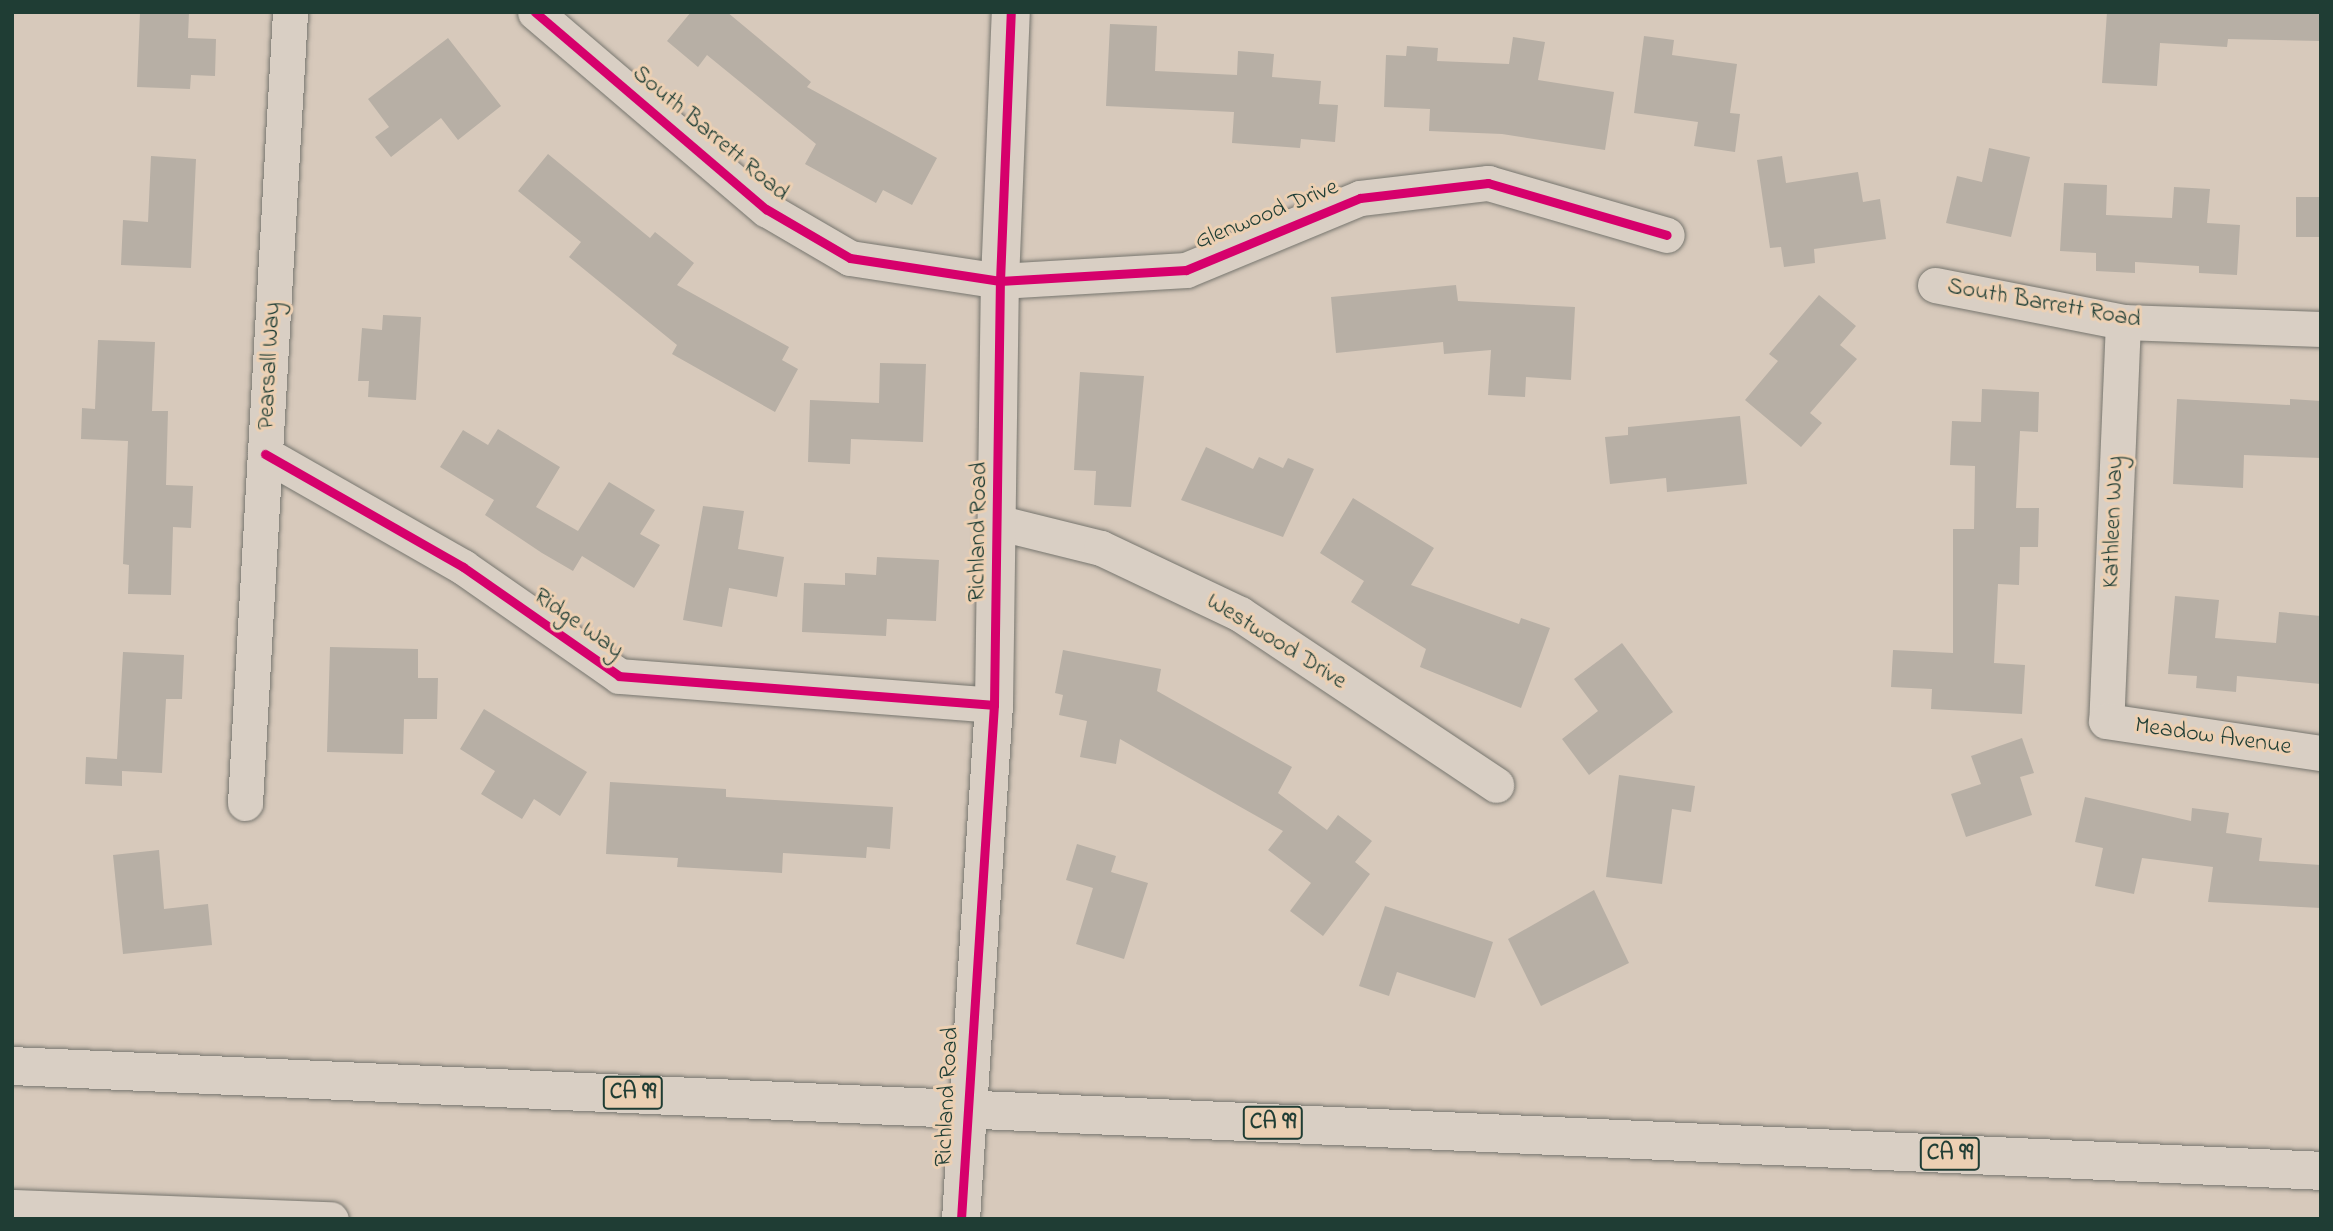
<!DOCTYPE html>
<style>
body{margin:0}
#map{position:relative;width:2333px;height:1231px;overflow:hidden;background:#d7c9bb;font-family:"Indie Flower",sans-serif}
div>[style]{position:absolute}
.building>*{inset:0;background:#b7afa5}
.roads{filter:drop-shadow(0 0 2px #77766f) drop-shadow(0 0 2px #77766f)}
.street>*{height:35px;margin:-17.5px;padding:0 17.5px;transform-origin:17.5px;border-radius:17.5px;background:#d9cfc4}
.secondary>*{height:38px;margin:-19px;padding:0 19px;transform-origin:19px;border-radius:19px;background:#d9cfc4}
.highway>*{height:38px;margin:-19px;padding:0 19px;transform-origin:19px;border-radius:19px;background:#d9cfc4}
.cycleway>*{height:9px;margin:-4.5px;padding:0 4.5px;transform-origin:4.5px;border-radius:4.5px;background:#d6006c}
span{translate:-50% -50%;white-space:nowrap;text-align:center;line-height:1.15;-webkit-text-stroke:6px #ecd0b3;paint-order:stroke}
.shield-label span{padding:2px 5px;background:#ecd0b3;border:2px solid;border-radius:5px;-webkit-text-stroke-width:0}
.shield-label{font-size:23px;color:#1f3d34;font-weight:700}
.street-label{font-size:24px;color:#1f3d34}
.frame{position:absolute;inset:0;border:14px solid #1f3d34;pointer-events:none}
</style>
<div id="map">
<div class="building">
<div style="clip-path:polygon(140px 12px,189px 12px,188px 38px,216px 39px,215px 76px,191px 75px,190px 89px,137px 87px)"></div>
<div style="clip-path:polygon(691px 12px,727px 12px,811px 82px,807px 87px,937px 158px,912px 205px,883px 190px,876px 203px,805px 164px,816px 144px,707px 55px,698px 67px,667px 41px)"></div>
<div style="clip-path:polygon(2107px 12px,2321px 12px,2321px 41px,2228px 39px,2227px 47px,2160px 43px,2157px 86px,2102px 83px)"></div>
<div style="clip-path:polygon(1110px 24px,1157px 26px,1155px 71px,1237px 75px,1238px 51px,1274px 54px,1272px 77px,1321px 81px,1319px 104px,1338px 105px,1335px 142px,1301px 139px,1300px 148px,1232px 143px,1234px 112px,1106px 106px)"></div>
<div style="clip-path:polygon(1644px 36px,1674px 40px,1672px 55px,1737px 64px,1730px 113px,1740px 114px,1735px 152px,1694px 146px,1698px 122px,1634px 113px)"></div>
<div style="clip-path:polygon(1513px 37px,1545px 42px,1538px 80px,1614px 92px,1605px 150px,1502px 134px,1429px 131px,1430px 109px,1384px 107px,1386px 55px,1406px 56px,1407px 46px,1438px 48px,1437px 61px,1509px 64px)"></div>
<div style="clip-path:polygon(448px 38px,501px 106px,458px 140px,441px 118px,391px 157px,375px 137px,389px 127px,368px 99px)"></div>
<div style="clip-path:polygon(1989px 148px,2030px 157px,2011px 237px,1946px 223px,1957px 176px,1982px 182px)"></div>
<div style="clip-path:polygon(548px 154px,650px 238px,655px 232px,694px 263px,677px 285px,789px 347px,782px 360px,798px 369px,775px 412px,672px 354px,677px 345px,569px 257px,581px 242px,518px 191px)"></div>
<div style="clip-path:polygon(151px 156px,196px 159px,191px 268px,121px 265px,123px 220px,148px 222px)"></div>
<div style="clip-path:polygon(1782px 156px,1786px 183px,1858px 172px,1863px 202px,1880px 199px,1886px 239px,1814px 249px,1815px 263px,1784px 267px,1781px 247px,1770px 248px,1757px 160px)"></div>
<div style="clip-path:polygon(2064px 183px,2107px 185px,2106px 215px,2172px 218px,2174px 187px,2210px 189px,2207px 223px,2240px 225px,2237px 275px,2199px 273px,2199px 266px,2135px 262px,2135px 273px,2096px 271px,2096px 253px,2060px 251px)"></div>
<div style="clip-path:polygon(2296px 197px,2321px 197px,2321px 237px,2296px 237px)"></div>
<div style="clip-path:polygon(1456px 285px,1458px 301px,1575px 307px,1571px 380px,1526px 377px,1525px 397px,1488px 395px,1491px 350px,1444px 354px,1443px 342px,1336px 353px,1331px 297px)"></div>
<div style="clip-path:polygon(1819px 295px,1856px 326px,1840px 345px,1857px 359px,1810px 413px,1822px 423px,1801px 447px,1745px 400px,1778px 361px,1769px 354px)"></div>
<div style="clip-path:polygon(383px 315px,421px 317px,416px 400px,368px 397px,369px 381px,358px 381px,362px 328px,382px 330px)"></div>
<div style="clip-path:polygon(98px 340px,155px 342px,152px 411px,168px 411px,166px 485px,193px 486px,191px 528px,173px 527px,171px 595px,128px 594px,129px 565px,123px 564px,128px 441px,81px 439px,82px 408px,95px 409px)"></div>
<div style="clip-path:polygon(880px 363px,926px 364px,923px 442px,851px 439px,850px 464px,808px 462px,810px 400px,879px 403px)"></div>
<div style="clip-path:polygon(1080px 372px,1144px 376px,1131px 507px,1094px 505px,1096px 471px,1074px 470px)"></div>
<div style="clip-path:polygon(1982px 389px,2039px 392px,2038px 432px,2020px 431px,2016px 508px,2039px 508px,2038px 547px,2020px 547px,2019px 585px,1998px 584px,1994px 663px,2025px 665px,2022px 714px,1931px 709px,1932px 689px,1891px 687px,1893px 650px,1953px 653px,1953px 529px,1974px 529px,1975px 466px,1950px 465px,1952px 421px,1981px 422px)"></div>
<div style="clip-path:polygon(2177px 399px,2290px 405px,2290px 399px,2321px 401px,2321px 458px,2244px 455px,2243px 488px,2173px 484px)"></div>
<div style="clip-path:polygon(1740px 416px,1747px 484px,1667px 492px,1666px 478px,1610px 484px,1605px 437px,1628px 435px,1628px 427px)"></div>
<div style="clip-path:polygon(498px 429px,560px 467px,536px 507px,578px 531px,609px 482px,655px 510px,640px 534px,660px 545px,634px 588px,582px 556px,573px 571px,542px 553px,485px 515px,494px 500px,440px 467px,463px 430px,488px 445px)"></div>
<div style="clip-path:polygon(1206px 447px,1253px 469px,1259px 457px,1283px 468px,1288px 458px,1314px 469px,1283px 537px,1181px 500px)"></div>
<div style="clip-path:polygon(1353px 498px,1434px 548px,1411px 585px,1519px 624px,1521px 618px,1550px 628px,1521px 708px,1420px 667px,1426px 649px,1351px 602px,1364px 581px,1320px 553px)"></div>
<div style="clip-path:polygon(703px 506px,744px 511px,738px 549px,784px 557px,777px 597px,729px 588px,722px 627px,683px 620px)"></div>
<div style="clip-path:polygon(877px 557px,939px 560px,936px 621px,887px 619px,886px 636px,802px 632px,804px 583px,845px 585px,845px 573px,876px 575px)"></div>
<div style="clip-path:polygon(2175px 596px,2219px 600px,2215px 638px,2276px 643px,2279px 612px,2321px 616px,2321px 684px,2237px 676px,2236px 692px,2196px 688px,2197px 676px,2168px 674px)"></div>
<div style="clip-path:polygon(1622px 643px,1673px 712px,1589px 775px,1562px 739px,1598px 711px,1574px 679px)"></div>
<div style="clip-path:polygon(330px 647px,418px 649px,418px 678px,438px 678px,437px 719px,404px 719px,403px 754px,327px 752px)"></div>
<div style="clip-path:polygon(1063px 650px,1161px 669px,1157px 691px,1292px 767px,1278px 793px,1327px 830px,1338px 815px,1372px 841px,1355px 862px,1370px 874px,1323px 936px,1290px 911px,1311px 883px,1268px 850px,1283px 831px,1120px 739px,1116px 764px,1080px 757px,1087px 721px,1059px 715px,1063px 695px,1055px 693px)"></div>
<div style="clip-path:polygon(123px 652px,184px 655px,182px 699px,166px 699px,162px 773px,122px 771px,122px 786px,85px 784px,86px 757px,117px 759px)"></div>
<div style="clip-path:polygon(484px 709px,587px 772px,560px 816px,534px 799px,522px 819px,481px 794px,495px 771px,460px 749px)"></div>
<div style="clip-path:polygon(2022px 738px,2034px 773px,2020px 777px,2032px 815px,1966px 837px,1951px 794px,1981px 784px,1971px 756px)"></div>
<div style="clip-path:polygon(1619px 775px,1695px 786px,1691px 812px,1672px 809px,1662px 884px,1606px 877px)"></div>
<div style="clip-path:polygon(610px 782px,726px 789px,726px 797px,893px 807px,890px 849px,867px 847px,866px 858px,783px 853px,782px 873px,677px 867px,678px 858px,606px 854px)"></div>
<div style="clip-path:polygon(2085px 797px,2191px 821px,2192px 808px,2229px 813px,2226px 833px,2262px 838px,2259px 861px,2321px 865px,2321px 908px,2208px 902px,2213px 867px,2142px 858px,2134px 894px,2095px 886px,2103px 848px,2075px 842px)"></div>
<div style="clip-path:polygon(1077px 844px,1116px 856px,1111px 872px,1148px 883px,1124px 959px,1076px 944px,1093px 888px,1066px 880px)"></div>
<div style="clip-path:polygon(159px 850px,164px 909px,208px 904px,212px 945px,123px 954px,113px 855px)"></div>
<div style="clip-path:polygon(1594px 890px,1629px 963px,1541px 1006px,1508px 939px)"></div>
<div style="clip-path:polygon(1385px 906px,1493px 942px,1475px 998px,1397px 972px,1389px 996px,1359px 986px)"></div>
</div>
<div class="roads">
<div class="street">
<div style="left:535px;top:12px;width:304px;rotate:40.5deg"></div>
<div style="left:766px;top:209px;width:97px;rotate:30.3deg"></div>
<div style="left:850px;top:258px;width:152px;rotate:8.7deg"></div>
<div style="left:1000px;top:281px;width:186px;rotate:-3.4deg"></div>
<div style="left:1186px;top:270px;width:188px;rotate:-22.5deg"></div>
<div style="left:1360px;top:198px;width:129px;rotate:-6.7deg"></div>
<div style="left:1488px;top:183px;width:186px;rotate:16.2deg"></div>
<div style="left:1935px;top:285px;width:192px;rotate:11.1deg"></div>
<div style="left:2123px;top:322px;width:198px;rotate:2deg"></div>
<div style="left:2123px;top:322px;width:399px;rotate:92.4deg"></div>
<div style="left:2106px;top:721px;width:217px;rotate:8.5deg"></div>
<div style="left:265px;top:454px;width:228px;rotate:29.7deg"></div>
<div style="left:463px;top:567px;width:190px;rotate:34.9deg"></div>
<div style="left:619px;top:676px;width:376px;rotate:4.4deg"></div>
<div style="left:1000px;top:523px;width:104px;rotate:13.9deg"></div>
<div style="left:1101px;top:548px;width:154px;rotate:25.4deg"></div>
<div style="left:1240px;top:614px;width:308px;rotate:33.7deg"></div>
<div style="left:245px;top:803px;width:792px;rotate:-86.74deg"></div>
<div style="left:12px;top:1207px;width:319px;rotate:2.2deg"></div>
</div>
<div class="secondary">
<div style="left:961px;top:1219px;width:515px;rotate:-86.33deg"></div>
<div style="left:994px;top:705px;width:424px;rotate:-89.2deg"></div>
<div style="left:1000px;top:281px;width:269px;rotate:-87.7deg"></div>
</div>
<div class="highway">
<div style="left:12px;top:1066px;width:2311px;rotate:2.6deg"></div>
</div>
</div>
<div class="cycleway">
<div style="left:535px;top:12px;width:304px;rotate:40.5deg"></div>
<div style="left:766px;top:209px;width:97px;rotate:30.3deg"></div>
<div style="left:850px;top:258px;width:152px;rotate:8.7deg"></div>
<div style="left:1000px;top:281px;width:186px;rotate:-3.4deg"></div>
<div style="left:1186px;top:270px;width:188px;rotate:-22.5deg"></div>
<div style="left:1360px;top:198px;width:129px;rotate:-6.7deg"></div>
<div style="left:1488px;top:183px;width:186px;rotate:16.2deg"></div>
<div style="left:265px;top:454px;width:228px;rotate:29.7deg"></div>
<div style="left:463px;top:567px;width:190px;rotate:34.9deg"></div>
<div style="left:619px;top:676px;width:376px;rotate:4.4deg"></div>
<div style="left:961px;top:1219px;width:515px;rotate:-86.33deg"></div>
<div style="left:994px;top:705px;width:424px;rotate:-89.2deg"></div>
<div style="left:1000px;top:281px;width:269px;rotate:-87.7deg"></div>
</div>
<div class="shield-label">
<span style="left:633px;top:1093px">CA 99</span>
<span style="left:1273px;top:1123px">CA 99</span>
<span style="left:1950px;top:1154px">CA 99</span>
</div>
<div class="street-label">
<span style="left:710px;top:134px;rotate:40deg">South Barrett Road</span>
<span style="left:1267px;top:215px;rotate:-22deg">Glenwood Drive</span>
<span style="left:2044px;top:304px;rotate:10deg">South Barrett Road</span>
<span style="left:270px;top:366px;rotate:-87deg">Pearsall Way</span>
<span style="left:2114px;top:522px;rotate:-88deg">Kathleen Way</span>
<span style="left:979px;top:532px;rotate:-89deg">Richland Road</span>
<span style="left:578px;top:624px;rotate:35deg">Ridge Way</span>
<span style="left:1276px;top:642px;rotate:32deg">Westwood Drive</span>
<span style="left:2213px;top:737px;rotate:8deg">Meadow Avenue</span>
<span style="left:948px;top:1097px;rotate:-87deg">Richland Road</span>
</div>
<div class="frame"></div>
</div>
